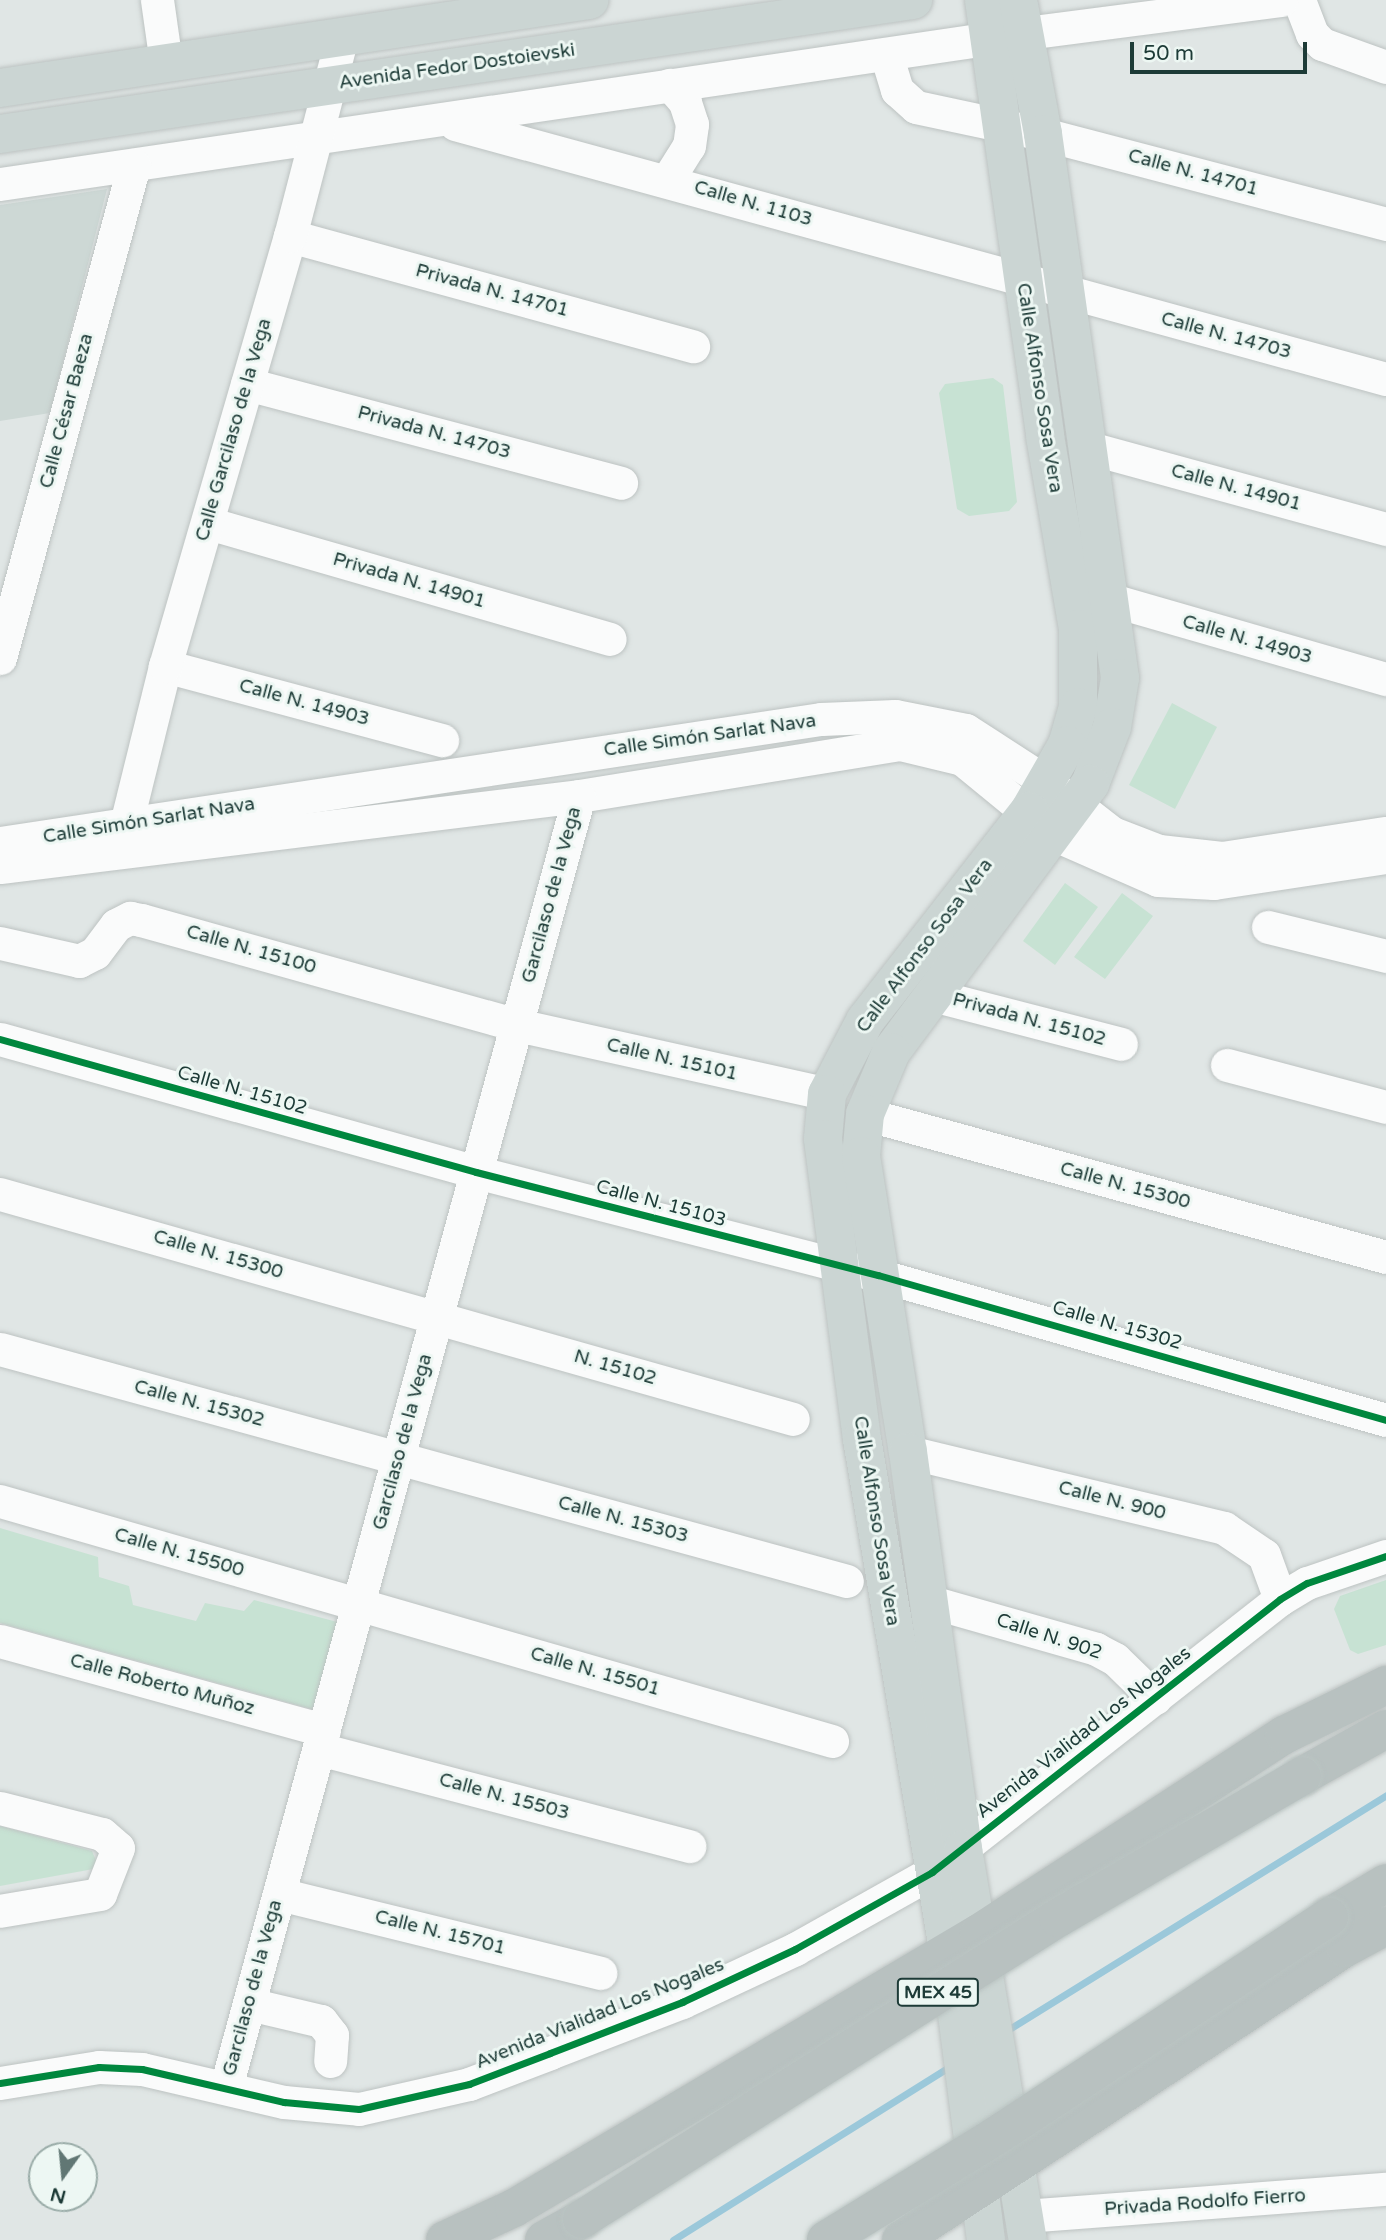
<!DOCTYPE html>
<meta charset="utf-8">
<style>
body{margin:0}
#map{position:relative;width:1386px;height:2240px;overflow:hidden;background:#e0e6e5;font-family:"Varela Round",sans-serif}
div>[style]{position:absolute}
.built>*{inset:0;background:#cdd8d5}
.green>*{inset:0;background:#c7e2d3}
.stream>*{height:7px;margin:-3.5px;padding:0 3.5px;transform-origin:3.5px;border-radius:3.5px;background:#9bc8da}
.roads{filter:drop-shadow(0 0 2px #bdc3c2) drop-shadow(0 0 2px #bdc3c2)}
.minor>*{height:33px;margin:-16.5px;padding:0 16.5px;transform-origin:16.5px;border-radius:16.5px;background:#fafbfb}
.major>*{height:38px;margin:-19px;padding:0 19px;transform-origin:19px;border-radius:19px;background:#cbd5d3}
.highway>*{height:38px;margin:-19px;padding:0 19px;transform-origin:19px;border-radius:19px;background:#b8c1c0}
.bridges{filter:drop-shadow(0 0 2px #bac4c2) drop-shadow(0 0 2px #bac4c2)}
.highway-bridge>*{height:38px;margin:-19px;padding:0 19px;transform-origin:19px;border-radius:19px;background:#b8c1c0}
.cycleway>*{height:7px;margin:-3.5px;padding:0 3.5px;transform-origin:3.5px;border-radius:3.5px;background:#00873e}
span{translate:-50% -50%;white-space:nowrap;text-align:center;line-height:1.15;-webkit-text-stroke:6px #edf7f3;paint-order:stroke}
.shield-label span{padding:2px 5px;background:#edf7f3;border:2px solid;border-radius:5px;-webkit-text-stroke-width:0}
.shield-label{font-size:18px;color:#1d3b37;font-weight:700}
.street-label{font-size:19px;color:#1d3b37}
.north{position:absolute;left:28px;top:2142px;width:70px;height:70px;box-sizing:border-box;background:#edf7f3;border:2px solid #9aaca8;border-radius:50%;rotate:195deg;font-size:19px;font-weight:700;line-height:28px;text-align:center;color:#1d3b37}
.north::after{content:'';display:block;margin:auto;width:24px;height:32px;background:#617774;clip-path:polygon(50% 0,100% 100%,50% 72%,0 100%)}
.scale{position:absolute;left:1130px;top:42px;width:177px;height:32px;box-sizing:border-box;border:4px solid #1d3b37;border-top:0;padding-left:9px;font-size:21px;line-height:24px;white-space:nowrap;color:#1d3b37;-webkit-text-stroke:5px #edf7f3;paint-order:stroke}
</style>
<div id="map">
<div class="built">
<div style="clip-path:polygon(107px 189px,50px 413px,0 421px,0 205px)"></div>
</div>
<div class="green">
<div style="clip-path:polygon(993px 378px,1003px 385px,1017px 502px,1009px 511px,969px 516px,957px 509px,939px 393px,945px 384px)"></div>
<div style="clip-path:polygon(1172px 703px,1217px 727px,1175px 809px,1129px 785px)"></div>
<div style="clip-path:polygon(1065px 883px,1098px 907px,1055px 965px,1023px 941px)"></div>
<div style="clip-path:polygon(1122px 893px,1153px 916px,1105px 979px,1074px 957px)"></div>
<div style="clip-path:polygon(0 1528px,98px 1557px,99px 1577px,129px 1586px,133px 1605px,196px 1621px,205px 1603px,244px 1611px,254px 1600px,341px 1623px,319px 1711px,0 1623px)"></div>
<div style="clip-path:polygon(1386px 1580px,1386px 1645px,1358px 1654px,1350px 1650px,1334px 1609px,1340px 1596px)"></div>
<div style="clip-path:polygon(0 1826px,92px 1851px,99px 1868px,0 1886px)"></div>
</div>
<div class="stream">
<div style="left:1006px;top:2031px;width:447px;rotate:-31.8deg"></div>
<div style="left:673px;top:2240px;width:329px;rotate:-32.1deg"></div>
</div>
<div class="roads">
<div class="minor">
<div style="left:157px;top:0;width:64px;rotate:81.9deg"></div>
<div style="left:1299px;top:0;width:36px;rotate:69deg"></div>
<div style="left:1312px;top:34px;width:14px;rotate:45deg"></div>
<div style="left:1322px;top:44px;width:68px;rotate:19.8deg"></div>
<div style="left:886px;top:54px;width:38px;rotate:73deg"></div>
<div style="left:897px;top:90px;width:25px;rotate:42deg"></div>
<div style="left:916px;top:107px;width:130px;rotate:12deg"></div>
<div style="left:1043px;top:134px;width:355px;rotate:14.7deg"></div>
<div style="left:455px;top:124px;width:965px;rotate:15.32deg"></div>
<div style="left:668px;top:179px;width:39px;rotate:-58deg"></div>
<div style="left:689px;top:146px;width:22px;rotate:-82deg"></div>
<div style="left:692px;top:124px;width:23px;rotate:-108deg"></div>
<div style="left:685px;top:102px;width:23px;rotate:-131deg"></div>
<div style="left:0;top:184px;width:1037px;rotate:-8.37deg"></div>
<div style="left:1026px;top:33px;width:257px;rotate:-7.4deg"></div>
<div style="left:290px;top:236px;width:418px;rotate:15.3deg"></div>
<div style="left:247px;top:384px;width:387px;rotate:14.8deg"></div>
<div style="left:1086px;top:447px;width:311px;rotate:15.3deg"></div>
<div style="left:208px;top:523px;width:418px;rotate:16.1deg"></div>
<div style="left:1108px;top:599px;width:289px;rotate:16.1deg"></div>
<div style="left:0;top:658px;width:511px;rotate:-74.79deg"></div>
<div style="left:165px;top:666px;width:287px;rotate:15deg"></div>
<div style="left:126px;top:824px;width:163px;rotate:-76.1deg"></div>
<div style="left:165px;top:666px;width:448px;rotate:-73.8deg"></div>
<div style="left:290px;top:236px;width:207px;rotate:-75.4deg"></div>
<div style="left:0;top:843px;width:830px;rotate:-8.59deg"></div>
<div style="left:821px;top:719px;width:74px;rotate:-2.3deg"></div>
<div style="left:895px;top:716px;width:72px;rotate:11.2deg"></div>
<div style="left:966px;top:730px;width:98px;rotate:32.9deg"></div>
<div style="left:1048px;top:783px;width:81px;rotate:38deg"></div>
<div style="left:1112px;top:833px;width:50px;rotate:21deg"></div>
<div style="left:1159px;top:851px;width:63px;rotate:6.3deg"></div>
<div style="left:1222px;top:858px;width:166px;rotate:-8.7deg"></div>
<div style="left:0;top:867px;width:583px;rotate:-6.99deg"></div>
<div style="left:579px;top:796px;width:325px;rotate:-9.2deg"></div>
<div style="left:900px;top:744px;width:64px;rotate:13.6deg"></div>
<div style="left:962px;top:759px;width:120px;rotate:39.3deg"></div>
<div style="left:1055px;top:835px;width:112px;rotate:23.6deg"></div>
<div style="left:1158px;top:880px;width:56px;rotate:3.1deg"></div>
<div style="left:1214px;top:883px;width:174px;rotate:-8.6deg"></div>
<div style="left:1268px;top:927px;width:122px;rotate:13.8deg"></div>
<div style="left:0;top:943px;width:81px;rotate:12.8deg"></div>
<div style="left:79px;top:961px;width:18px;rotate:-27deg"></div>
<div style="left:95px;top:953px;width:35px;rotate:-53deg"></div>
<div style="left:116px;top:925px;width:16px;rotate:-27deg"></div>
<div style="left:130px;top:918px;width:11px;rotate:10deg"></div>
<div style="left:141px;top:920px;width:390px;rotate:15.6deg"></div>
<div style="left:517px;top:1025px;width:318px;rotate:12.5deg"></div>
<div style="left:936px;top:996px;width:191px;rotate:14.5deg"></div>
<div style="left:0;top:1039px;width:494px;rotate:15.6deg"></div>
<div style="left:476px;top:1172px;width:415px;rotate:14.4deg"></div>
<div style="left:878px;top:1275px;width:528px;rotate:15.93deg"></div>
<div style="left:1227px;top:1065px;width:164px;rotate:14.8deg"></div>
<div style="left:865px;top:1114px;width:540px;rotate:15.35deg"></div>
<div style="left:0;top:1194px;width:824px;rotate:15.84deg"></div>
<div style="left:0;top:1349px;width:878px;rotate:15.32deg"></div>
<div style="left:908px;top:1452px;width:325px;rotate:13.5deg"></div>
<div style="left:1224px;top:1528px;width:48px;rotate:34deg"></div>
<div style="left:1264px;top:1555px;width:47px;rotate:70deg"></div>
<div style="left:0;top:1501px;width:866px;rotate:16.09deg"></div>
<div style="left:928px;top:1601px;width:175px;rotate:15.9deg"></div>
<div style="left:1096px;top:1649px;width:21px;rotate:28deg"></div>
<div style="left:1115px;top:1659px;width:56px;rotate:44.3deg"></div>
<div style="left:0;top:1641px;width:336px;rotate:15.4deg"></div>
<div style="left:319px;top:1749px;width:383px;rotate:14.7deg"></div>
<div style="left:0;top:1808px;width:105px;rotate:14.3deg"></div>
<div style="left:102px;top:1834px;width:21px;rotate:41deg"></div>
<div style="left:118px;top:1848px;width:49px;rotate:111.4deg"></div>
<div style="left:100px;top:1894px;width:101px;rotate:170.4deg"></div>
<div style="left:279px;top:1894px;width:331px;rotate:13.8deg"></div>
<div style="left:249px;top:2004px;width:74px;rotate:13.3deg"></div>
<div style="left:321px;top:2021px;width:18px;rotate:52deg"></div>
<div style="left:332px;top:2035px;width:26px;rotate:94deg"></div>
<div style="left:0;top:2083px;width:100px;rotate:-9.2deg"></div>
<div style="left:99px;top:2067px;width:43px;rotate:2.7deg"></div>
<div style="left:142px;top:2069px;width:146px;rotate:13.1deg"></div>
<div style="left:284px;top:2102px;width:75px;rotate:5.3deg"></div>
<div style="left:359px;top:2109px;width:113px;rotate:-12.8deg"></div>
<div style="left:469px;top:2084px;width:87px;rotate:-20.9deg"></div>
<div style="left:550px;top:2053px;width:142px;rotate:-21.1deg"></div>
<div style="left:682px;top:2002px;width:125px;rotate:-25.1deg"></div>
<div style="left:795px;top:1949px;width:157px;rotate:-29.3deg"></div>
<div style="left:932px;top:1872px;width:442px;rotate:-38.1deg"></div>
<div style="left:1280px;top:1599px;width:31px;rotate:-31deg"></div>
<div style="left:1307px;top:1583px;width:83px;rotate:-18.9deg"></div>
<div style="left:226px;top:2087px;width:1338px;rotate:-74.71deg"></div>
<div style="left:1024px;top:2216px;width:363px;rotate:-4.3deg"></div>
</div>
<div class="major">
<div style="left:984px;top:0;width:440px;rotate:82deg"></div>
<div style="left:1045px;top:436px;width:196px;rotate:80.3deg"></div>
<div style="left:1078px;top:629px;width:78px;rotate:90deg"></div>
<div style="left:1078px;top:707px;width:40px;rotate:106deg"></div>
<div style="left:1067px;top:745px;width:76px;rotate:119.9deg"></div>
<div style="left:1029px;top:811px;width:266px;rotate:128deg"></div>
<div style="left:865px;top:1021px;width:82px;rotate:117.5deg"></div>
<div style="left:827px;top:1094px;width:45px;rotate:95.1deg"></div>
<div style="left:823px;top:1139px;width:303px;rotate:82.6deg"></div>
<div style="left:862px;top:1439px;width:535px;rotate:80.43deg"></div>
<div style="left:951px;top:1967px;width:275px;rotate:82.7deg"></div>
<div style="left:1018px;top:0;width:136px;rotate:79.4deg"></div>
<div style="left:1043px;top:134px;width:549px;rotate:81.94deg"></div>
<div style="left:1120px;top:678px;width:50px;rotate:99.3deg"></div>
<div style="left:1112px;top:727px;width:61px;rotate:111.1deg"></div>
<div style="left:1090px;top:784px;width:334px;rotate:126.6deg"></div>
<div style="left:891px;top:1052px;width:67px;rotate:112.8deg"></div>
<div style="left:865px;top:1114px;width:42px;rotate:95.4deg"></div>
<div style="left:861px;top:1156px;width:300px;rotate:81deg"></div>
<div style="left:908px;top:1452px;width:401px;rotate:82.1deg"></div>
<div style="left:963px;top:1849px;width:396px;rotate:80.6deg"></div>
<div style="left:0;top:88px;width:596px;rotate:-8.5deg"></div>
<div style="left:0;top:134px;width:923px;rotate:-8.35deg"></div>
</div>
<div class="highway">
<div style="left:1302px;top:1776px;width:96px;rotate:-29.2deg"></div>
<div style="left:1329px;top:1917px;width:66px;rotate:-30.8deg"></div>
<div style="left:445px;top:2240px;width:76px;rotate:-24.9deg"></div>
<div style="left:514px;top:2208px;width:540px;rotate:-30.6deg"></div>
<div style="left:979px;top:1933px;width:364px;rotate:-33deg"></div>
<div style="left:1284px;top:1735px;width:114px;rotate:-26.1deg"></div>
<div style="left:544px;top:2240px;width:43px;rotate:-28.9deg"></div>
<div style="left:901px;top:2240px;width:531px;rotate:-33.33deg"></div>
<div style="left:1345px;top:1948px;width:47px;rotate:-28.2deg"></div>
</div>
</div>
<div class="bridges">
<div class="highway-bridge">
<div style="left:582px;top:2219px;width:563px;rotate:-32.31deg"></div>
<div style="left:1058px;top:1918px;width:282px;rotate:-30.2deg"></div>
<div style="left:826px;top:2240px;width:197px;rotate:-31.5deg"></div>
<div style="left:994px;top:2137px;width:401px;rotate:-33.3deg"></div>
</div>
</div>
<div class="cycleway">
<div style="left:0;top:1039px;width:494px;rotate:15.6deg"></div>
<div style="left:476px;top:1172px;width:415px;rotate:14.4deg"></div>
<div style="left:878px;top:1275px;width:528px;rotate:15.93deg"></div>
<div style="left:0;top:2083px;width:100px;rotate:-9.2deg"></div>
<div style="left:99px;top:2067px;width:43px;rotate:2.7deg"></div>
<div style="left:142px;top:2069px;width:146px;rotate:13.1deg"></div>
<div style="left:284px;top:2102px;width:75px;rotate:5.3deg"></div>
<div style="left:359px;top:2109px;width:113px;rotate:-12.8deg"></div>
<div style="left:469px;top:2084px;width:87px;rotate:-20.9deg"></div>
<div style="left:550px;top:2053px;width:142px;rotate:-21.1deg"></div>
<div style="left:682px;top:2002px;width:125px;rotate:-25.1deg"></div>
<div style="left:795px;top:1949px;width:157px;rotate:-29.3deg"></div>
<div style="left:932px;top:1872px;width:442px;rotate:-38.1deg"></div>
<div style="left:1280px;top:1599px;width:31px;rotate:-31deg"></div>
<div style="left:1307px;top:1583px;width:83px;rotate:-18.9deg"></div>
</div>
<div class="shield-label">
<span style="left:938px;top:1992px">MEX 45</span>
</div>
<div class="street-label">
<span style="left:457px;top:67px;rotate:-8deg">Avenida Fedor Dostoievski</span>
<span style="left:1193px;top:173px;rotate:15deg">Calle N. 14701</span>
<span style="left:753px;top:204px;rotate:16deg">Calle N. 1103</span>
<span style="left:492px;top:291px;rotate:15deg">Privada N. 14701</span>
<span style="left:1226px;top:336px;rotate:15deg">Calle N. 14703</span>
<span style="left:1039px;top:388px;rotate:81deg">Calle Alfonso Sosa Vera</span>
<span style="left:67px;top:411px;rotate:-75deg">Calle César Baeza</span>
<span style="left:234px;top:430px;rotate:-74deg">Calle Garcilaso de la Vega</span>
<span style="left:434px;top:433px;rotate:15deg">Privada N. 14703</span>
<span style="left:1236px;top:488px;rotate:15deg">Calle N. 14901</span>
<span style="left:409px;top:581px;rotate:16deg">Privada N. 14901</span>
<span style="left:1247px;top:640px;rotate:16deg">Calle N. 14903</span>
<span style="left:304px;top:703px;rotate:15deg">Calle N. 14903</span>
<span style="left:710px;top:736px;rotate:-8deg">Calle Simón Sarlat Nava</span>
<span style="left:149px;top:821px;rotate:-9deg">Calle Simón Sarlat Nava</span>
<span style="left:552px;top:895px;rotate:-75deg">Garcilaso de la Vega</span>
<span style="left:925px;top:946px;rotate:-53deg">Calle Alfonso Sosa Vera</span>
<span style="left:251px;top:950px;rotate:16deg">Calle N. 15100</span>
<span style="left:1029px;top:1020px;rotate:15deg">Privada N. 15102</span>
<span style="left:672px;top:1060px;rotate:13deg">Calle N. 15101</span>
<span style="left:242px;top:1091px;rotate:16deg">Calle N. 15102</span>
<span style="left:1125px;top:1186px;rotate:15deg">Calle N. 15300</span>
<span style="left:661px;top:1204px;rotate:15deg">Calle N. 15103</span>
<span style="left:218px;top:1255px;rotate:16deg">Calle N. 15300</span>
<span style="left:1117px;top:1326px;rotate:16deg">Calle N. 15302</span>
<span style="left:615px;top:1368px;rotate:16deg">N. 15102</span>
<span style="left:199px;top:1404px;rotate:15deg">Calle N. 15302</span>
<span style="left:403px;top:1442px;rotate:-75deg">Garcilaso de la Vega</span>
<span style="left:1112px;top:1501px;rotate:14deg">Calle N. 900</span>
<span style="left:623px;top:1520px;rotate:15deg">Calle N. 15303</span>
<span style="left:876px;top:1521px;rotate:81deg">Calle Alfonso Sosa Vera</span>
<span style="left:179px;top:1553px;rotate:16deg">Calle N. 15500</span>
<span style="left:1049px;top:1637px;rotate:18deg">Calle N. 902</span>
<span style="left:595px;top:1672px;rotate:16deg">Calle N. 15501</span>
<span style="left:162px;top:1685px;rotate:15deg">Calle Roberto Muñoz</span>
<span style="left:1084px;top:1733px;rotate:-38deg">Avenida Vialidad Los Nogales</span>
<span style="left:504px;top:1797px;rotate:15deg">Calle N. 15503</span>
<span style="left:440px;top:1933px;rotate:14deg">Calle N. 15701</span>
<span style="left:253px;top:1988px;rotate:-75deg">Garcilaso de la Vega</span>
<span style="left:600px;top:2014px;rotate:-22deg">Avenida Vialidad Los Nogales</span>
<span style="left:1205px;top:2203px;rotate:-4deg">Privada Rodolfo Fierro</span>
</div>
<div class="north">N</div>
<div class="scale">50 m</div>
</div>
